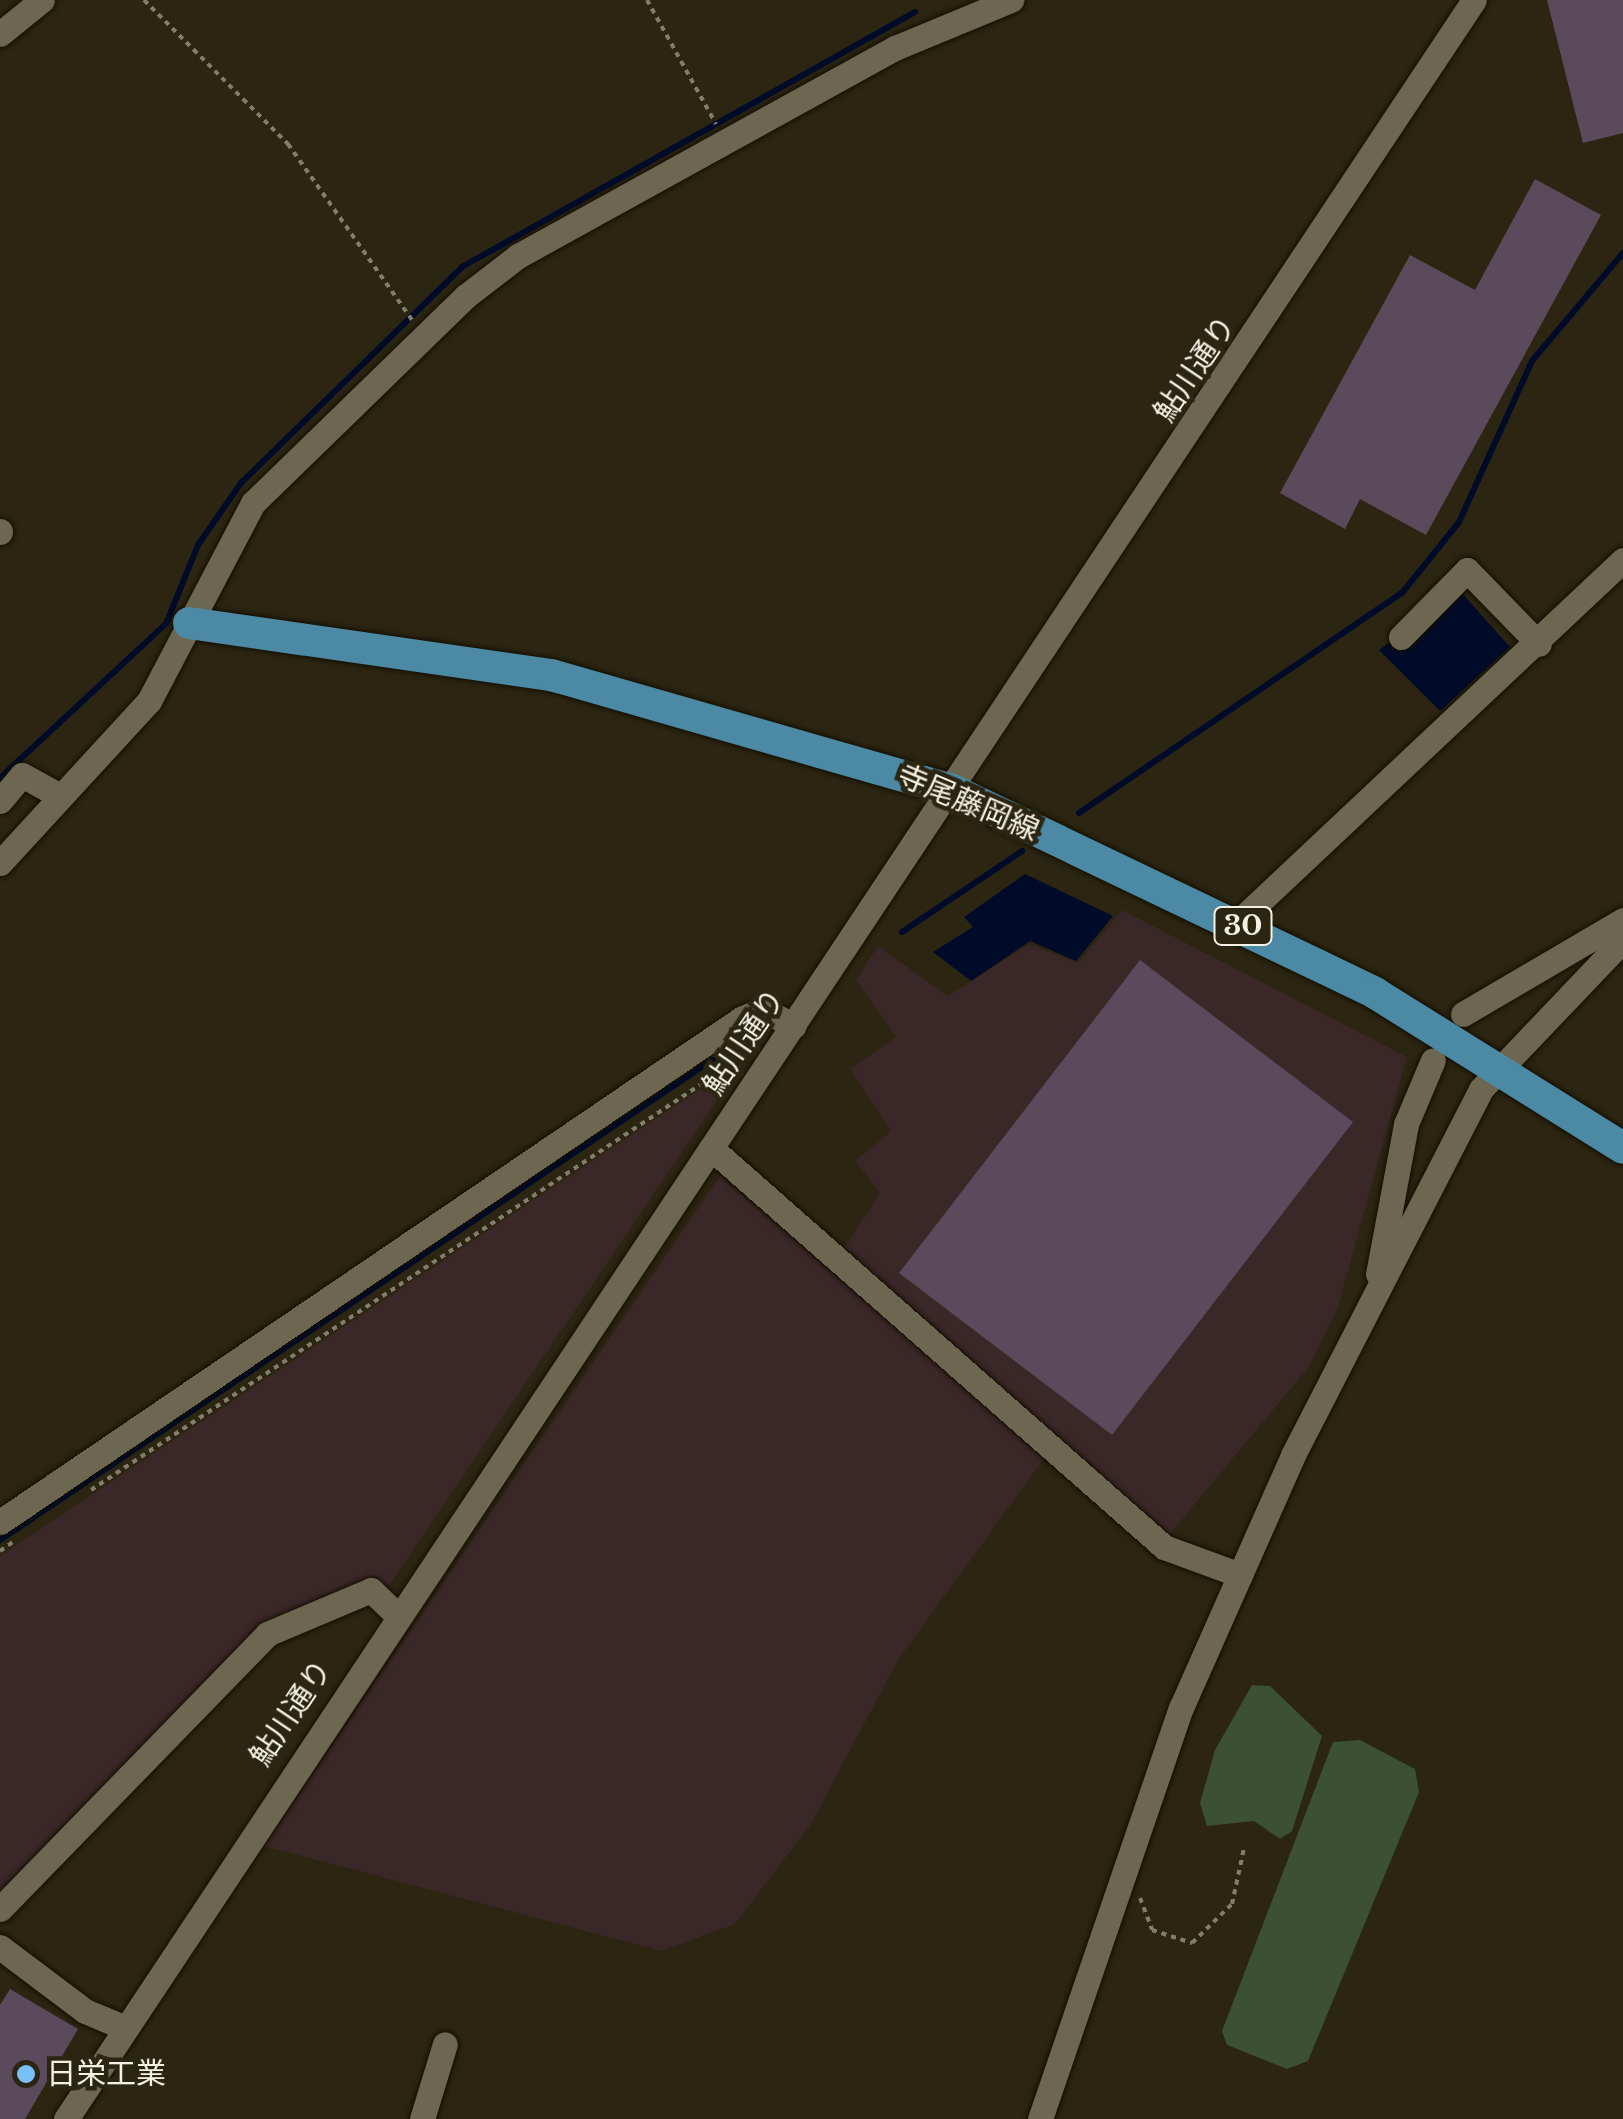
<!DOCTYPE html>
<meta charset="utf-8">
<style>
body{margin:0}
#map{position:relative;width:1623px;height:2119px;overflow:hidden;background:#2b2511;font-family:"Libre Baskerville","Noto Sans JP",serif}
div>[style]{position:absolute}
.commercial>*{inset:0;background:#3a2727}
.green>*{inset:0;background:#3c5033}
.water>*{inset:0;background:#000b2a}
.stream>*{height:6px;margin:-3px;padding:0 3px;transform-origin:3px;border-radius:3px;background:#000b2a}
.building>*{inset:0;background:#5a4a5b}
.path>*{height:4px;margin-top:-2px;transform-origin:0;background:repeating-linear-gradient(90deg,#827d6d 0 5px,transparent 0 10px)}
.roads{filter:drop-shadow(0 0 2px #130e00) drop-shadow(0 0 2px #130e00)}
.minor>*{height:25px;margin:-12.5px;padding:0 12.5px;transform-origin:12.5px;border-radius:12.5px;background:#6d6751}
.major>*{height:32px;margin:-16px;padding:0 16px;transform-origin:16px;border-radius:16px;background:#4b89a4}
.dots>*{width:28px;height:28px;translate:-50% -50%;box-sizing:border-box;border:5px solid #2b2511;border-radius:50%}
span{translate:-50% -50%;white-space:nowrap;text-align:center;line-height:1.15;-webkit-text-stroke:9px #2b2511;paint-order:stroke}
.shield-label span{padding:2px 8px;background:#2b2511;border:2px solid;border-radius:8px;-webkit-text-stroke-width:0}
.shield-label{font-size:28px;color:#f5f2e5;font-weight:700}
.street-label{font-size:30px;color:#f5f2e5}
.poi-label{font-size:30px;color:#f5f2e5}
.left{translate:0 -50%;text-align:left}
</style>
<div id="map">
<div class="commercial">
<div style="clip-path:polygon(1122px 910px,1407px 1057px,1338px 1307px,1308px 1368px,1169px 1535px,837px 1258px,880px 1193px,855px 1161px,891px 1131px,850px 1069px,896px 1037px,856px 980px,878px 946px,948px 996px,1029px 944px,1078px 963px)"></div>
<div style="clip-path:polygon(717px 1078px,730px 1081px,384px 1593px,268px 1628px,164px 1741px,52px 1836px,0 1900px,0 1556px)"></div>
<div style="clip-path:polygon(720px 1176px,1046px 1456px,898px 1660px,811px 1824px,735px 1924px,661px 1951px,264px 1846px)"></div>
</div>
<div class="green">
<div style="clip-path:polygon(1252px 1685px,1270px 1686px,1322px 1736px,1292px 1831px,1280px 1839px,1254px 1821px,1207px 1826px,1200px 1803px,1215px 1750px)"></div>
<div style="clip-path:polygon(1360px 1740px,1415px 1769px,1419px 1792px,1308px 2061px,1287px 2069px,1227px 2045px,1222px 2031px,1333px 1742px)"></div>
</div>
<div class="water">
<div style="clip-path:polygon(1460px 591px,1510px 647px,1440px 711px,1379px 650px)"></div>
<div style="clip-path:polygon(1025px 874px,1113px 916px,1076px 961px,1030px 941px,971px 981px,933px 952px,973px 927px,964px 917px)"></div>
</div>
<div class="stream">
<div style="left:0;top:778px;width:226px;rotate:-42.9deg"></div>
<div style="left:166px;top:624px;width:85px;rotate:-67.9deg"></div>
<div style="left:198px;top:545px;width:75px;rotate:-55.3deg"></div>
<div style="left:241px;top:483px;width:309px;rotate:-44.3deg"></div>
<div style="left:462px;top:267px;width:520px;rotate:-29.38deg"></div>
<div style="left:1079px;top:813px;width:391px;rotate:-34.3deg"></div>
<div style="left:1402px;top:593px;width:91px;rotate:-51.2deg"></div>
<div style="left:1459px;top:522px;width:177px;rotate:-65.6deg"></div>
<div style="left:1532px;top:361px;width:141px;rotate:-49.9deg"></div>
<div style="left:902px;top:932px;width:145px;rotate:-34deg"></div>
<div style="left:0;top:1540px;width:889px;rotate:-33.99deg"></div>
</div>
<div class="building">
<div style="clip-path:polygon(1547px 0,1623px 0,1623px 133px,1583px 143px)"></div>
<div style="clip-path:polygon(1535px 179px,1601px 215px,1426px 535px,1360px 499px,1345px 529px,1280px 493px,1410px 255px,1475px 290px)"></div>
<div style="clip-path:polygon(1140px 960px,1353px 1122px,1112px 1435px,899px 1273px)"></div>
<div style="clip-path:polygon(10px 1989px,78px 2029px,25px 2119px,0 2119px,0 2005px)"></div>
</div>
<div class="path">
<div style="left:144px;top:0;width:204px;rotate:45deg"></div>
<div style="left:288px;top:144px;width:217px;rotate:54.8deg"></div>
<div style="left:647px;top:0;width:142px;rotate:60.9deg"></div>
<div style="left:91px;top:1490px;width:785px;rotate:-33.63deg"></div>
<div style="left:0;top:1551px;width:16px;rotate:-35deg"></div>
<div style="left:1140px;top:1898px;width:34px;rotate:69deg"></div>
<div style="left:1152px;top:1930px;width:42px;rotate:18deg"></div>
<div style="left:1192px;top:1943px;width:56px;rotate:-44.3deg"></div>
<div style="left:1232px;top:1904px;width:57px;rotate:-77.9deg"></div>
</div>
<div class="roads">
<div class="minor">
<div style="left:0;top:34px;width:54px;rotate:-39deg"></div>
<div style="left:0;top:532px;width:1px;rotate:-90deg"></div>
<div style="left:1401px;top:637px;width:94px;rotate:-45.4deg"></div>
<div style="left:1467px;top:570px;width:103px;rotate:45.8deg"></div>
<div style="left:0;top:801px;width:34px;rotate:-50deg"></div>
<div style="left:22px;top:775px;width:43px;rotate:28.9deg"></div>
<div style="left:0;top:863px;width:220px;rotate:-47.4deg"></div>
<div style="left:149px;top:701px;width:224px;rotate:-62.3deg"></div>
<div style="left:253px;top:503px;width:297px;rotate:-44.2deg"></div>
<div style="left:466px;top:296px;width:66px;rotate:-37.6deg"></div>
<div style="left:518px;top:256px;width:431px;rotate:-28.9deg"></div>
<div style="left:895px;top:48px;width:126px;rotate:-22.5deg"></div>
<div style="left:1237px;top:923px;width:530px;rotate:-43.24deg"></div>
<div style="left:1463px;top:1014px;width:186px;rotate:-30.4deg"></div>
<div style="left:711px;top:1148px;width:604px;rotate:41.37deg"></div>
<div style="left:1164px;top:1547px;width:81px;rotate:20.2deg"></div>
<div style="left:1378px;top:1274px;width:153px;rotate:-79.4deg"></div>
<div style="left:1406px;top:1124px;width:69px;rotate:-67.1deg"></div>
<div style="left:0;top:1522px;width:896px;rotate:-34.17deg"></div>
<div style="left:741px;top:1019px;width:24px;rotate:-24deg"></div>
<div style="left:763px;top:1009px;width:35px;rotate:29deg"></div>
<div style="left:0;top:1909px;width:383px;rotate:-45.8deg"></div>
<div style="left:267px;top:1634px;width:113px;rotate:-22.9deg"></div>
<div style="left:371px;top:1590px;width:36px;rotate:44deg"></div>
<div style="left:0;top:1947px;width:106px;rotate:37deg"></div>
<div style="left:85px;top:2011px;width:41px;rotate:22.8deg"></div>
<div style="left:66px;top:2119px;width:2544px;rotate:-56.4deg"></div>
<div style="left:422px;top:2119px;width:78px;rotate:-73deg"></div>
<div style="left:1040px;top:2119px;width:435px;rotate:-71.1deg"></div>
<div style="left:1181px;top:1708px;width:277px;rotate:-66.1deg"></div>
<div style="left:1293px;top:1455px;width:411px;rotate:-62.8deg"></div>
<div style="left:1481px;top:1089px;width:206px;rotate:-46.4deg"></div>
</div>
<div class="major">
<div style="left:189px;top:623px;width:366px;rotate:8.2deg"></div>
<div style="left:551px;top:675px;width:417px;rotate:16deg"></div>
<div style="left:952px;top:790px;width:469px;rotate:25.6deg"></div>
<div style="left:1375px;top:993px;width:292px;rotate:32deg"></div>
</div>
</div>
<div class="dots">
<div style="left:26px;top:2074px;background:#79bff8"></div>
</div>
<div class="shield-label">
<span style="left:1243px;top:926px">30</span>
</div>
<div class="street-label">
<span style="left:1195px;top:369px;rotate:-56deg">鮎川通り</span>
<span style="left:968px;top:803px;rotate:23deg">寺尾藤岡線</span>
<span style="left:744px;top:1042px;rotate:-56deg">鮎川通り</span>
<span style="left:291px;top:1713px;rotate:-56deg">鮎川通り</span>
</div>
<div class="poi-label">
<span class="left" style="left:46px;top:2074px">日栄工業</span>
</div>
</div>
